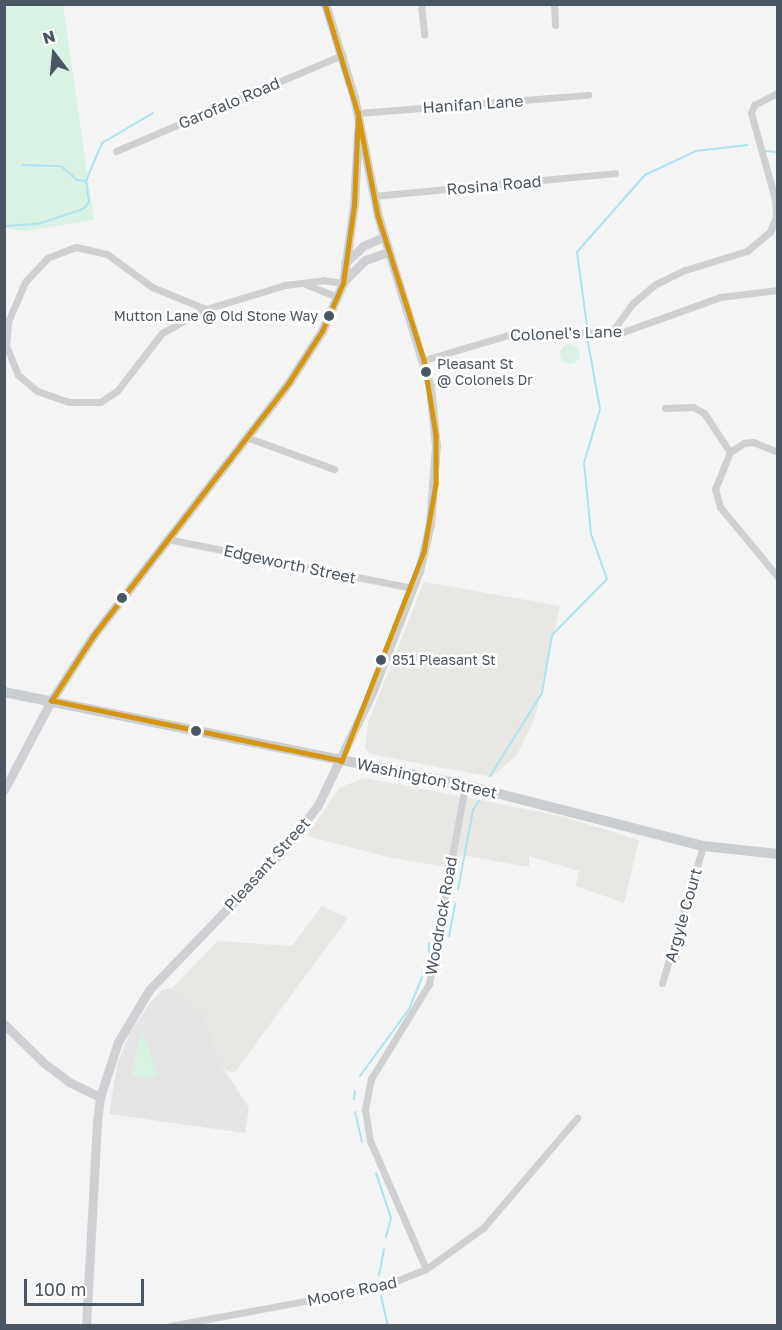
<!DOCTYPE html>
<style>
body{margin:0}
#map{position:relative;width:782px;height:1330px;overflow:hidden;background:#f4f4f4;font-family:"Golos Text",sans-serif}
div>[style]{position:absolute}
.commercial>*{inset:0;background:#e8e7e3}
.education>*{inset:0;background:#e6e5e6}
.green>*{inset:0;background:#d9f2e3}
.round{border-radius:50%}
.stream>*{height:2px;margin:-1px;padding:0 1px;transform-origin:1px;border-radius:1px;background:#aee2f0}
.street>*{height:7px;margin:-3.5px;padding:0 3.5px;transform-origin:3.5px;border-radius:3.5px;background:#ced0d2}
.secondary>*{height:9px;margin:-4.5px;padding:0 4.5px;transform-origin:4.5px;border-radius:4.5px;background:#ced0d4}
.primary>*{height:10px;margin:-5px;padding:0 5px;transform-origin:5px;border-radius:5px;background:#caced1}
.bus-1>*{height:4.5px;margin:-2.25px;padding:0 2.25px;transform-origin:2.25px;border-radius:2.25px;background:#d49613}
.dots>*{width:16px;height:16px;translate:-50% -50%;box-sizing:border-box;border:3px solid #fff;border-radius:50%}
span{translate:-50% -50%;white-space:nowrap;text-align:center;line-height:1.15;-webkit-text-stroke:5px #fff;paint-order:stroke}
.bus-label{font-size:14px;color:#4a5661}
.right{translate:-100% -50%;text-align:right}
.left{translate:0 -50%;text-align:left}
.street-label{font-size:16px;color:#4a5661}
.frame{position:absolute;inset:0;border:6px solid #4a5661;pointer-events:none}
.north{position:absolute;left:24px;top:24px;width:60px;height:60px;-webkit-text-stroke:4px #fff;paint-order:stroke;rotate:344deg;font-size:16px;font-weight:700;line-height:24px;text-align:center;color:#4a5661}
.north::after{content:'';display:block;margin:auto;width:21px;height:27px;background:#4a5661;clip-path:polygon(50% 0,100% 100%,50% 72%,0 100%)}
.scale{position:absolute;left:24px;top:1279px;width:120px;height:27px;box-sizing:border-box;border:3px solid #4a5661;border-top:0;padding-left:8px;font-size:18px;line-height:21px;white-space:nowrap;color:#4a5661;-webkit-text-stroke:4px #fff;paint-order:stroke}
</style>
<div id="map">
<div class="commercial">
<div style="clip-path:polygon(424px 582px,560px 606px,535px 717px,517px 755px,492px 777px,370px 754px,365px 748px,368px 723px)"></div>
<div style="clip-path:polygon(365px 778px,561px 816px,639px 840px,624px 903px,576px 886px,579px 871px,529px 856px,529px 867px,461px 855px,459px 869px,388px 857px,307px 836px,340px 787px)"></div>
<div style="clip-path:polygon(322px 906px,348px 918px,235px 1072px,227px 1071px,220px 1063px,205px 1017px,172px 988px,218px 941px,292px 946px)"></div>
</div>
<div class="education">
<div style="clip-path:polygon(172px 988px,205px 1017px,220px 1063px,249px 1108px,245px 1133px,109px 1114px,117px 1065px,129px 1034px,149px 1004px,162px 990px)"></div>
</div>
<div class="green">
<div style="clip-path:polygon(4px 5px,63px 5px,94px 220px,24px 231px,5px 228px)"></div>
<div class="round" style="left:560px;top:344px;width:20px;height:20px"></div>
<div style="clip-path:polygon(142px 1029px,158px 1077px,131px 1076px)"></div>
</div>
<div class="stream">
<div style="left:765px;top:151px;width:13px;rotate:4deg"></div>
<div style="left:23px;top:165px;width:38px;rotate:2deg"></div>
<div style="left:61px;top:166px;width:21px;rotate:41deg"></div>
<div style="left:77px;top:180px;width:9px;rotate:6deg"></div>
<div style="left:6px;top:226px;width:32px;rotate:-4deg"></div>
<div style="left:38px;top:224px;width:47px;rotate:-18.4deg"></div>
<div style="left:83px;top:209px;width:9px;rotate:-49deg"></div>
<div style="left:89px;top:202px;width:21px;rotate:-98deg"></div>
<div style="left:86px;top:181px;width:41px;rotate:-67.2deg"></div>
<div style="left:102px;top:143px;width:59px;rotate:-30.5deg"></div>
<div style="left:587px;top:326px;width:75px;rotate:-97.7deg"></div>
<div style="left:577px;top:252px;width:103px;rotate:-48.6deg"></div>
<div style="left:645px;top:175px;width:56px;rotate:-25.2deg"></div>
<div style="left:696px;top:151px;width:52px;rotate:-6.6deg"></div>
<div style="left:490px;top:776px;width:98px;rotate:-57.9deg"></div>
<div style="left:542px;top:693px;width:59px;rotate:-80.2deg"></div>
<div style="left:552px;top:635px;width:78px;rotate:-45.5deg"></div>
<div style="left:607px;top:579px;width:48px;rotate:-109.6deg"></div>
<div style="left:591px;top:534px;width:71px;rotate:-95.6deg"></div>
<div style="left:584px;top:463px;width:56px;rotate:-73.5deg"></div>
<div style="left:600px;top:409px;width:73px;rotate:-100.2deg"></div>
<div style="left:458px;top:889px;width:80px;rotate:-79.2deg"></div>
<div style="left:473px;top:810px;width:11px;rotate:-56deg"></div>
<div style="left:449px;top:936px;width:33px;rotate:-79deg"></div>
<div style="left:429px;top:952px;width:9px;rotate:-90deg"></div>
<div style="left:360px;top:1076px;width:83px;rotate:-53.8deg"></div>
<div style="left:409px;top:1009px;width:42px;rotate:-67.7deg"></div>
<div style="left:354px;top:1099px;width:8px;rotate:-83deg"></div>
<div style="left:355px;top:1112px;width:31px;rotate:77deg"></div>
<div style="left:376px;top:1173px;width:47px;rotate:71.6deg"></div>
<div style="left:391px;top:1218px;width:20px;rotate:105deg"></div>
<div style="left:379px;top:1275px;width:26px;rotate:-79deg"></div>
<div style="left:381px;top:1296px;width:31px;rotate:77deg"></div>
</div>
<div class="street">
<div style="left:421px;top:4px;width:31px;rotate:84deg"></div>
<div style="left:554px;top:4px;width:21px;rotate:87deg"></div>
<div style="left:358px;top:113px;width:231px;rotate:-4.5deg"></div>
<div style="left:116px;top:151px;width:246px;rotate:-23deg"></div>
<div style="left:373px;top:196px;width:243px;rotate:-5.4deg"></div>
<div style="left:305px;top:284px;width:35px;rotate:22deg"></div>
<div style="left:206px;top:309px;width:50px;rotate:151.4deg"></div>
<div style="left:162px;top:333px;width:73px;rotate:127.8deg"></div>
<div style="left:117px;top:391px;width:20px;rotate:147deg"></div>
<div style="left:100px;top:402px;width:31px;rotate:180deg"></div>
<div style="left:69px;top:402px;width:34px;rotate:-161deg"></div>
<div style="left:37px;top:391px;width:25px;rotate:-140deg"></div>
<div style="left:18px;top:375px;width:31px;rotate:-112deg"></div>
<div style="left:6px;top:346px;width:24px;rotate:-85deg"></div>
<div style="left:8px;top:322px;width:43px;rotate:-67deg"></div>
<div style="left:25px;top:282px;width:33px;rotate:-47deg"></div>
<div style="left:47px;top:258px;width:31px;rotate:-21deg"></div>
<div style="left:76px;top:247px;width:32px;rotate:13deg"></div>
<div style="left:107px;top:254px;width:56px;rotate:36.3deg"></div>
<div style="left:152px;top:287px;width:58px;rotate:22.2deg"></div>
<div style="left:206px;top:309px;width:83px;rotate:-16.9deg"></div>
<div style="left:285px;top:285px;width:38px;rotate:-7deg"></div>
<div style="left:323px;top:280px;width:20px;rotate:9deg"></div>
<div style="left:611px;top:333px;width:37px;rotate:-54deg"></div>
<div style="left:633px;top:303px;width:30px;rotate:-40deg"></div>
<div style="left:656px;top:284px;width:32px;rotate:-26deg"></div>
<div style="left:685px;top:270px;width:65px;rotate:-17deg"></div>
<div style="left:747px;top:251px;width:30px;rotate:-40deg"></div>
<div style="left:770px;top:232px;width:17px;rotate:-69deg"></div>
<div style="left:776px;top:216px;width:17px;rotate:-93deg"></div>
<div style="left:775px;top:199px;width:89px;rotate:-105.6deg"></div>
<div style="left:751px;top:113px;width:9px;rotate:-69deg"></div>
<div style="left:754px;top:105px;width:27px;rotate:-27deg"></div>
<div style="left:424px;top:360px;width:92px;rotate:-16.5deg"></div>
<div style="left:512px;top:334px;width:111px;rotate:-1deg"></div>
<div style="left:623px;top:332px;width:103px;rotate:-19.8deg"></div>
<div style="left:720px;top:297px;width:58px;rotate:-6.9deg"></div>
<div style="left:665px;top:408px;width:28px;rotate:-2deg"></div>
<div style="left:693px;top:407px;width:13px;rotate:29deg"></div>
<div style="left:704px;top:413px;width:47px;rotate:56.3deg"></div>
<div style="left:730px;top:452px;width:17px;rotate:-33deg"></div>
<div style="left:744px;top:443px;width:9px;rotate:-6deg"></div>
<div style="left:753px;top:442px;width:27px;rotate:22deg"></div>
<div style="left:246px;top:437px;width:94px;rotate:20deg"></div>
<div style="left:730px;top:452px;width:40px;rotate:112deg"></div>
<div style="left:715px;top:489px;width:19px;rotate:74deg"></div>
<div style="left:720px;top:507px;width:91px;rotate:50.4deg"></div>
<div style="left:167px;top:539px;width:250px;rotate:11.3deg"></div>
<div style="left:662px;top:983px;width:143px;rotate:-73.3deg"></div>
<div style="left:426px;top:1269px;width:140px;rotate:-113.6deg"></div>
<div style="left:370px;top:1141px;width:32px;rotate:-99deg"></div>
<div style="left:365px;top:1109px;width:31px;rotate:-79deg"></div>
<div style="left:371px;top:1079px;width:111px;rotate:-58.6deg"></div>
<div style="left:429px;top:984px;width:202px;rotate:-79.7deg"></div>
<div style="left:170px;top:1326px;width:215px;rotate:-10.5deg"></div>
<div style="left:381px;top:1287px;width:48px;rotate:-21.8deg"></div>
<div style="left:426px;top:1269px;width:70px;rotate:-35.7deg"></div>
<div style="left:483px;top:1228px;width:145px;rotate:-49.5deg"></div>
</div>
<div class="secondary">
<div style="left:345px;top:263px;width:25px;rotate:-43deg"></div>
<div style="left:363px;top:246px;width:22px;rotate:-24deg"></div>
<div style="left:344px;top:281px;width:30px;rotate:-45deg"></div>
<div style="left:365px;top:260px;width:24px;rotate:-19deg"></div>
<div style="left:4px;top:790px;width:101px;rotate:-62.2deg"></div>
<div style="left:51px;top:701px;width:77px;rotate:-57.1deg"></div>
<div style="left:93px;top:636px;width:321px;rotate:-52.3deg"></div>
<div style="left:289px;top:382px;width:61px;rotate:-57.1deg"></div>
<div style="left:322px;top:331px;width:52px;rotate:-66.4deg"></div>
<div style="left:343px;top:283px;width:79px;rotate:-82deg"></div>
<div style="left:354px;top:205px;width:75px;rotate:-86.9deg"></div>
<div style="left:4px;top:1024px;width:56px;rotate:44.3deg"></div>
<div style="left:44px;top:1063px;width:31px;rotate:37deg"></div>
<div style="left:69px;top:1082px;width:34px;rotate:26deg"></div>
<div style="left:86px;top:1326px;width:204px;rotate:-86.9deg"></div>
<div style="left:97px;top:1122px;width:25px;rotate:-83deg"></div>
<div style="left:100px;top:1097px;width:58px;rotate:-71.9deg"></div>
<div style="left:118px;top:1042px;width:61px;rotate:-59.2deg"></div>
<div style="left:149px;top:990px;width:189px;rotate:-46.1deg"></div>
<div style="left:280px;top:854px;width:62px;rotate:-52.2deg"></div>
<div style="left:318px;top:805px;width:127px;rotate:-64.4deg"></div>
<div style="left:373px;top:690px;width:128px;rotate:-68.9deg"></div>
<div style="left:419px;top:571px;width:47px;rotate:-76.6deg"></div>
<div style="left:430px;top:525px;width:79px;rotate:-85.7deg"></div>
<div style="left:436px;top:446px;width:60px;rotate:-95.7deg"></div>
<div style="left:430px;top:386px;width:178px;rotate:-107deg"></div>
<div style="left:378px;top:216px;width:121px;rotate:-101.4deg"></div>
<div style="left:354px;top:97px;width:97px;rotate:-107.3deg"></div>
</div>
<div class="primary">
<div style="left:4px;top:692px;width:470px;rotate:11.4deg"></div>
<div style="left:465px;top:785px;width:246px;rotate:14.4deg"></div>
<div style="left:703px;top:846px;width:75px;rotate:6.1deg"></div>
</div>
<div class="bus-1">
<div style="left:325px;top:4px;width:114px;rotate:73.2deg"></div>
<div style="left:358px;top:113px;width:105px;rotate:79deg"></div>
<div style="left:378px;top:216px;width:151px;rotate:72.3deg"></div>
<div style="left:424px;top:360px;width:76px;rotate:80.9deg"></div>
<div style="left:436px;top:435px;width:49px;rotate:90deg"></div>
<div style="left:436px;top:484px;width:69px;rotate:100deg"></div>
<div style="left:424px;top:552px;width:225px;rotate:111.4deg"></div>
<div style="left:342px;top:761px;width:297px;rotate:-168.3deg"></div>
<div style="left:51px;top:701px;width:77px;rotate:-57.1deg"></div>
<div style="left:93px;top:636px;width:321px;rotate:-52.3deg"></div>
<div style="left:289px;top:382px;width:61px;rotate:-57.1deg"></div>
<div style="left:322px;top:331px;width:52px;rotate:-66.4deg"></div>
<div style="left:343px;top:283px;width:79px;rotate:-82deg"></div>
<div style="left:354px;top:205px;width:92px;rotate:-87.5deg"></div>
</div>
<div class="dots">
<div style="left:329px;top:316px;background:#4a5661"></div>
<div style="left:426px;top:372px;background:#4a5661"></div>
<div style="left:122px;top:598px;background:#4a5661"></div>
<div style="left:381px;top:660px;background:#4a5661"></div>
<div style="left:196px;top:731px;background:#4a5661"></div>
</div>
<div class="bus-label">
<span class="right" style="left:318px;top:316px">Mutton Lane @ Old Stone Way</span>
<span class="left" style="left:437px;top:372px">Pleasant St<br>@ Colonels Dr</span>
<span class="left" style="left:392px;top:660px">851 Pleasant St</span>
</div>
<div class="street-label">
<span style="left:229px;top:103px;rotate:-23deg">Garofalo Road</span>
<span style="left:473px;top:104px;rotate:-4deg">Hanifan Lane</span>
<span style="left:494px;top:185px;rotate:-5deg">Rosina Road</span>
<span style="left:566px;top:333px;rotate:-2deg">Colonel's Lane</span>
<span style="left:290px;top:564px;rotate:12deg">Edgeworth Street</span>
<span style="left:427px;top:778px;rotate:12deg">Washington Street</span>
<span style="left:267px;top:864px;rotate:-48deg">Pleasant Street</span>
<span style="left:683px;top:915px;rotate:-74deg">Argyle Court</span>
<span style="left:441px;top:916px;rotate:-80deg">Woodrock Road</span>
<span style="left:352px;top:1291px;rotate:-12deg">Moore Road</span>
</div>
<div class="frame"></div>
<div class="north">N</div>
<div class="scale">100 m</div>
</div>
